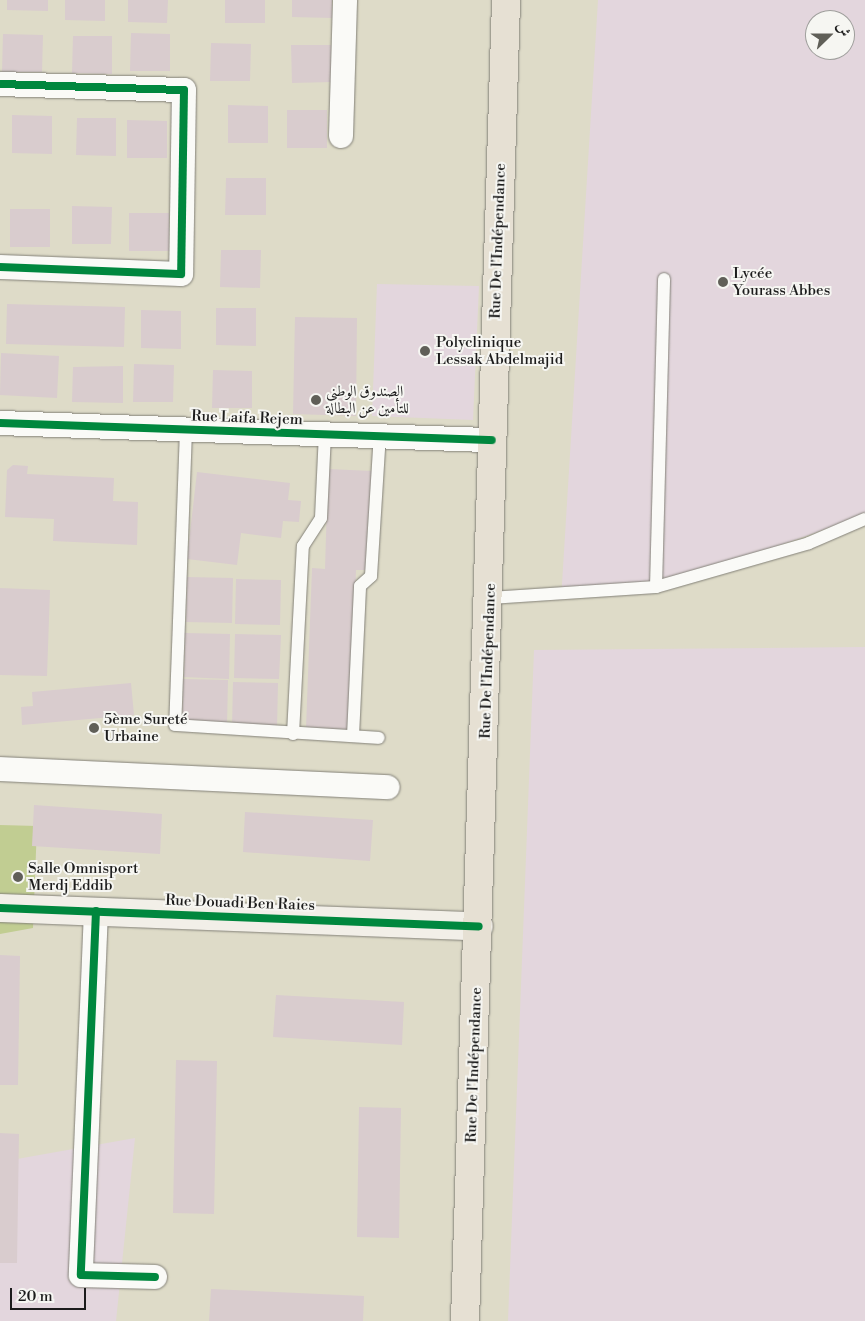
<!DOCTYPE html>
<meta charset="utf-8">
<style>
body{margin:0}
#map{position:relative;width:865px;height:1321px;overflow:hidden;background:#dedbc8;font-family:"Libre Bodoni",Amiri,serif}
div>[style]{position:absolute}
.built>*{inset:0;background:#e3d6dd}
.green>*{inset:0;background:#c1cd92}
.building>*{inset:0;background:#d9ccce}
.roads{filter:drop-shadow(0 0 1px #838178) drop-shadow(0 0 1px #838178)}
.lane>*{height:12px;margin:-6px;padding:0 6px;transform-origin:6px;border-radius:6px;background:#fafaf7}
.street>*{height:24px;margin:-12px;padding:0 12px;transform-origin:12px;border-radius:12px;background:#fafaf7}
.secondary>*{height:28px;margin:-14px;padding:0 14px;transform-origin:14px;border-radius:14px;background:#f2efe8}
.primary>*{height:28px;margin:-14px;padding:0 14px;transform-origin:14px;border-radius:14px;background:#e6e0d3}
.cycleway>*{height:8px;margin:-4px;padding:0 4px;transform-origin:4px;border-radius:4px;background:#00873e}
.dots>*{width:14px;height:14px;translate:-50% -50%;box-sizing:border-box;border:2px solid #f6f6f2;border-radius:50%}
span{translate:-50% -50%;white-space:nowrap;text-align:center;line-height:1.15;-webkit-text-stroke:4px #f6f6f2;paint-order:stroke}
.street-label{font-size:15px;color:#1c1c1c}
.poi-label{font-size:15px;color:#1c1c1c}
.left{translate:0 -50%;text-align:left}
.north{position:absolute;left:805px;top:10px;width:50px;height:50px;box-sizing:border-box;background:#f6f6f2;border:1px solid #9f9f9c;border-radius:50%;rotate:68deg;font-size:14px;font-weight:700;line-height:20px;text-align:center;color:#1c1c1c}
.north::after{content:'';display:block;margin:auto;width:18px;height:22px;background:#605f58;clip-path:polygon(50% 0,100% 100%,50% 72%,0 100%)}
.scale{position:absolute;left:10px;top:1288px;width:76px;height:22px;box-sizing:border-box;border:2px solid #1c1c1c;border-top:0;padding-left:6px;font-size:15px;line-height:18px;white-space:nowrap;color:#1c1c1c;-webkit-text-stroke:4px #f6f6f2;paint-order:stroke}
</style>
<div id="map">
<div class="built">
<div style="clip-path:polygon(evenodd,598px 0,865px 0,865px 515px,698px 574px,561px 600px,598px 0,815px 20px,845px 20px,845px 50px,815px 50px,815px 20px)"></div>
<div style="clip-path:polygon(377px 284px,479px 286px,473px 420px,372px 416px)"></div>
<div style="clip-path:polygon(865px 647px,865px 1321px,508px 1321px,534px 650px)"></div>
<div style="clip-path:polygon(135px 1138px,116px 1321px,0 1321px,0 1162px)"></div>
</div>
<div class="green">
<div style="clip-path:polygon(0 825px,37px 826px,33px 928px,0 934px)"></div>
</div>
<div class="building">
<div style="clip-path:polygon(7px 0,48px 0,48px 11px,7px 10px)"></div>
<div style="clip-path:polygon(65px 0,105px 0,105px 21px,65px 20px)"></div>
<div style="clip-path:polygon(128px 0,168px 0,167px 23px,128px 22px)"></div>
<div style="clip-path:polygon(225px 0,265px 0,265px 23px,225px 23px)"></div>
<div style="clip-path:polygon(292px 0,332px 0,332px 18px,292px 17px)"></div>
<div style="clip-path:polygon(131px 33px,170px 34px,170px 71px,130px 71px)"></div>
<div style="clip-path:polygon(3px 34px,43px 35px,42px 72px,2px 72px)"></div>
<div style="clip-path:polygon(73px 36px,112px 36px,112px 74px,72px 73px)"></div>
<div style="clip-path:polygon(211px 43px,251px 44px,250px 81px,210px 81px)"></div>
<div style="clip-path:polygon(291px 45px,331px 45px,332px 82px,292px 83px)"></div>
<div style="clip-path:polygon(228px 105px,268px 106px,268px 143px,228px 143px)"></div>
<div style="clip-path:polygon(287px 110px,327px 110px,327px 148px,287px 148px)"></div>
<div style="clip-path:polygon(12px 115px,52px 116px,52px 154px,12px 153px)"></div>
<div style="clip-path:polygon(77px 118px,116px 118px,116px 156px,76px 155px)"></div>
<div style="clip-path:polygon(127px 120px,167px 121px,167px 158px,127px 158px)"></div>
<div style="clip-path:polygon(226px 178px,266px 178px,266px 215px,225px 215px)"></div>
<div style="clip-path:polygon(72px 206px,112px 207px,111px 244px,72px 244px)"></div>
<div style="clip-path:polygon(10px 209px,50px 209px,50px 247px,10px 247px)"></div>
<div style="clip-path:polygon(129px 213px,169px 213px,169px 251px,129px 251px)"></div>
<div style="clip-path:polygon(221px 250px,261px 250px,260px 288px,220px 287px)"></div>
<div style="clip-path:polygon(7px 304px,125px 307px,124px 347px,6px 344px)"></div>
<div style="clip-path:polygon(216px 308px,256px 308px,256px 346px,216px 345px)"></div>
<div style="clip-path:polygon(141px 310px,181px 311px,181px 349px,141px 348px)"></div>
<div style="clip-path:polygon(295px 317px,357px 318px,356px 416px,293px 414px)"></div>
<div style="clip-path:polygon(1px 353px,59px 356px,57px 398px,0 395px)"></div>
<div style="clip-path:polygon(134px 364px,174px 365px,173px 402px,133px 402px)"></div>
<div style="clip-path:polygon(123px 366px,123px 403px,72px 402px,73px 367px)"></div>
<div style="clip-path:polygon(213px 370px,252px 371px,252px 408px,212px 408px)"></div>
<div style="clip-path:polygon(13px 465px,28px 466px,27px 474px,114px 478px,113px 501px,138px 502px,137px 545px,53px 541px,54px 519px,5px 517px,7px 470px)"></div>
<div style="clip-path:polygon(328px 469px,372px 471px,368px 570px,356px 570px,350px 730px,306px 728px,312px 568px,325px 569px)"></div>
<div style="clip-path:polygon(197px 472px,290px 483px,288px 500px,301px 501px,299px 522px,283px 521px,281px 538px,241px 533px,237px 565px,187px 559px)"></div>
<div style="clip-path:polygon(187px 577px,233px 578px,232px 623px,186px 622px)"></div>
<div style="clip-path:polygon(236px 579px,281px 580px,280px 625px,235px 624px)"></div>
<div style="clip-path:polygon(0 588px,50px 590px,47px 676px,0 675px)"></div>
<div style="clip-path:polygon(185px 633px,230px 634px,229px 679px,184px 677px)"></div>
<div style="clip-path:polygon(235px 634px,281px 635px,279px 679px,234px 678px)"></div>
<div style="clip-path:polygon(183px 679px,228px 680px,227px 725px,182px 724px)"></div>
<div style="clip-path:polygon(233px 682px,278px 683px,277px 728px,232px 727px)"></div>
<div style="clip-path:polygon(131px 683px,134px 715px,22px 725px,21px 707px,33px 706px,32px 692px)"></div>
<div style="clip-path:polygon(34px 805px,162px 814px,160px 854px,32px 846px)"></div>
<div style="clip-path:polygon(245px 812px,373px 820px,370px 861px,243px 852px)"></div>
<div style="clip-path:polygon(0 955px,20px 956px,18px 1085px,0 1085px)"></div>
<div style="clip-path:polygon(276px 995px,404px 1002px,402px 1045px,273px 1037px)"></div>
<div style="clip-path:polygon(176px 1060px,217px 1061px,214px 1214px,173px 1213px)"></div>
<div style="clip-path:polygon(359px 1107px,401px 1108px,399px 1238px,357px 1237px)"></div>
<div style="clip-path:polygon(0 1133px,19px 1134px,17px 1263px,0 1263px)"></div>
<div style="clip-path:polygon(211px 1289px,364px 1296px,363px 1321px,209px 1321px)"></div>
</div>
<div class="roads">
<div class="lane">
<div style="left:186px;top:430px;width:295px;rotate:92.1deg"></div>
<div style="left:175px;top:725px;width:204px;rotate:3.6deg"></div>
<div style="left:656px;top:587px;width:308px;rotate:-88.5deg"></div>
<div style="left:490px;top:598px;width:166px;rotate:-3.8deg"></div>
<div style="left:656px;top:587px;width:159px;rotate:-16deg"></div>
<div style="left:809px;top:543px;width:61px;rotate:-23.2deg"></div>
<div style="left:293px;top:734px;width:188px;rotate:-87deg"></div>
<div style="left:303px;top:546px;width:33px;rotate:-57deg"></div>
<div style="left:321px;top:518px;width:84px;rotate:-87.3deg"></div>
<div style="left:353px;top:736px;width:150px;rotate:-87.3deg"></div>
<div style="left:360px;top:586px;width:15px;rotate:-42deg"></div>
<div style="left:371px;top:576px;width:142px;rotate:-86.4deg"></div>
</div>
<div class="street">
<div style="left:0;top:84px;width:184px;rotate:1.9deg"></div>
<div style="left:184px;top:90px;width:184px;rotate:90.9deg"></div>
<div style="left:181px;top:274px;width:181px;rotate:-177.8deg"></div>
<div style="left:341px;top:136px;width:136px;rotate:-88.3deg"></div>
<div style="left:0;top:423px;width:492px;rotate:2deg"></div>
<div style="left:0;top:769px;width:388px;rotate:2.7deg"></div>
<div style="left:96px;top:911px;width:364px;rotate:92.4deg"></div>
<div style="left:81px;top:1275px;width:74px;rotate:1.5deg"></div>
</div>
<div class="secondary">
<div style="left:0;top:908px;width:479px;rotate:2.2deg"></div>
</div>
<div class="primary">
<div style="left:465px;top:1321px;width:1322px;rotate:-88.22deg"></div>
</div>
</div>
<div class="cycleway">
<div style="left:0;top:84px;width:184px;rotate:1.9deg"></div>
<div style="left:184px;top:90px;width:184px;rotate:90.9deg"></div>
<div style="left:181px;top:274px;width:181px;rotate:-177.8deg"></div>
<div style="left:0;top:423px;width:492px;rotate:2deg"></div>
<div style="left:0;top:908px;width:479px;rotate:2.2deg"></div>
<div style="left:96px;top:911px;width:364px;rotate:92.4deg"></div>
<div style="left:81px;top:1275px;width:74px;rotate:1.5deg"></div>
</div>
<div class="dots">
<div style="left:723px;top:282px;background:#605f58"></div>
<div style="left:425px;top:351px;background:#605f58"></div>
<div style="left:316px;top:400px;background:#605f58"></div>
<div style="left:94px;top:728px;background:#605f58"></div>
<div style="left:18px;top:877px;background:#605f58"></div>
</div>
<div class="street-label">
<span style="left:498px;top:241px;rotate:-88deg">Rue De l'Indépendance</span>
<span style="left:247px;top:418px;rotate:2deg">Rue Laifa Rejem</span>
<span style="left:488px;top:661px;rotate:-88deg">Rue De l'Indépendance</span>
<span style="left:240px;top:903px;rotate:2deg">Rue Douadi Ben Raies</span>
<span style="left:474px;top:1065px;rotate:-88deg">Rue De l'Indépendance</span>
</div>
<div class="poi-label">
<span class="left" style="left:733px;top:282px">Lycée<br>Yourass Abbes</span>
<span class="left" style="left:436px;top:351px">Polyclinique<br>Lessak Abdelmajid</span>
<span class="left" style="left:326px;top:400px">الصندوق الوطني<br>للتأمين عن البطالة</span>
<span class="left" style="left:104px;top:728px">5ème Sureté<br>Urbaine</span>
<span class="left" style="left:28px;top:877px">Salle Omnisport<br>Merdj Eddib</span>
</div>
<div class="north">ش</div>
<div class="scale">20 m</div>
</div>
